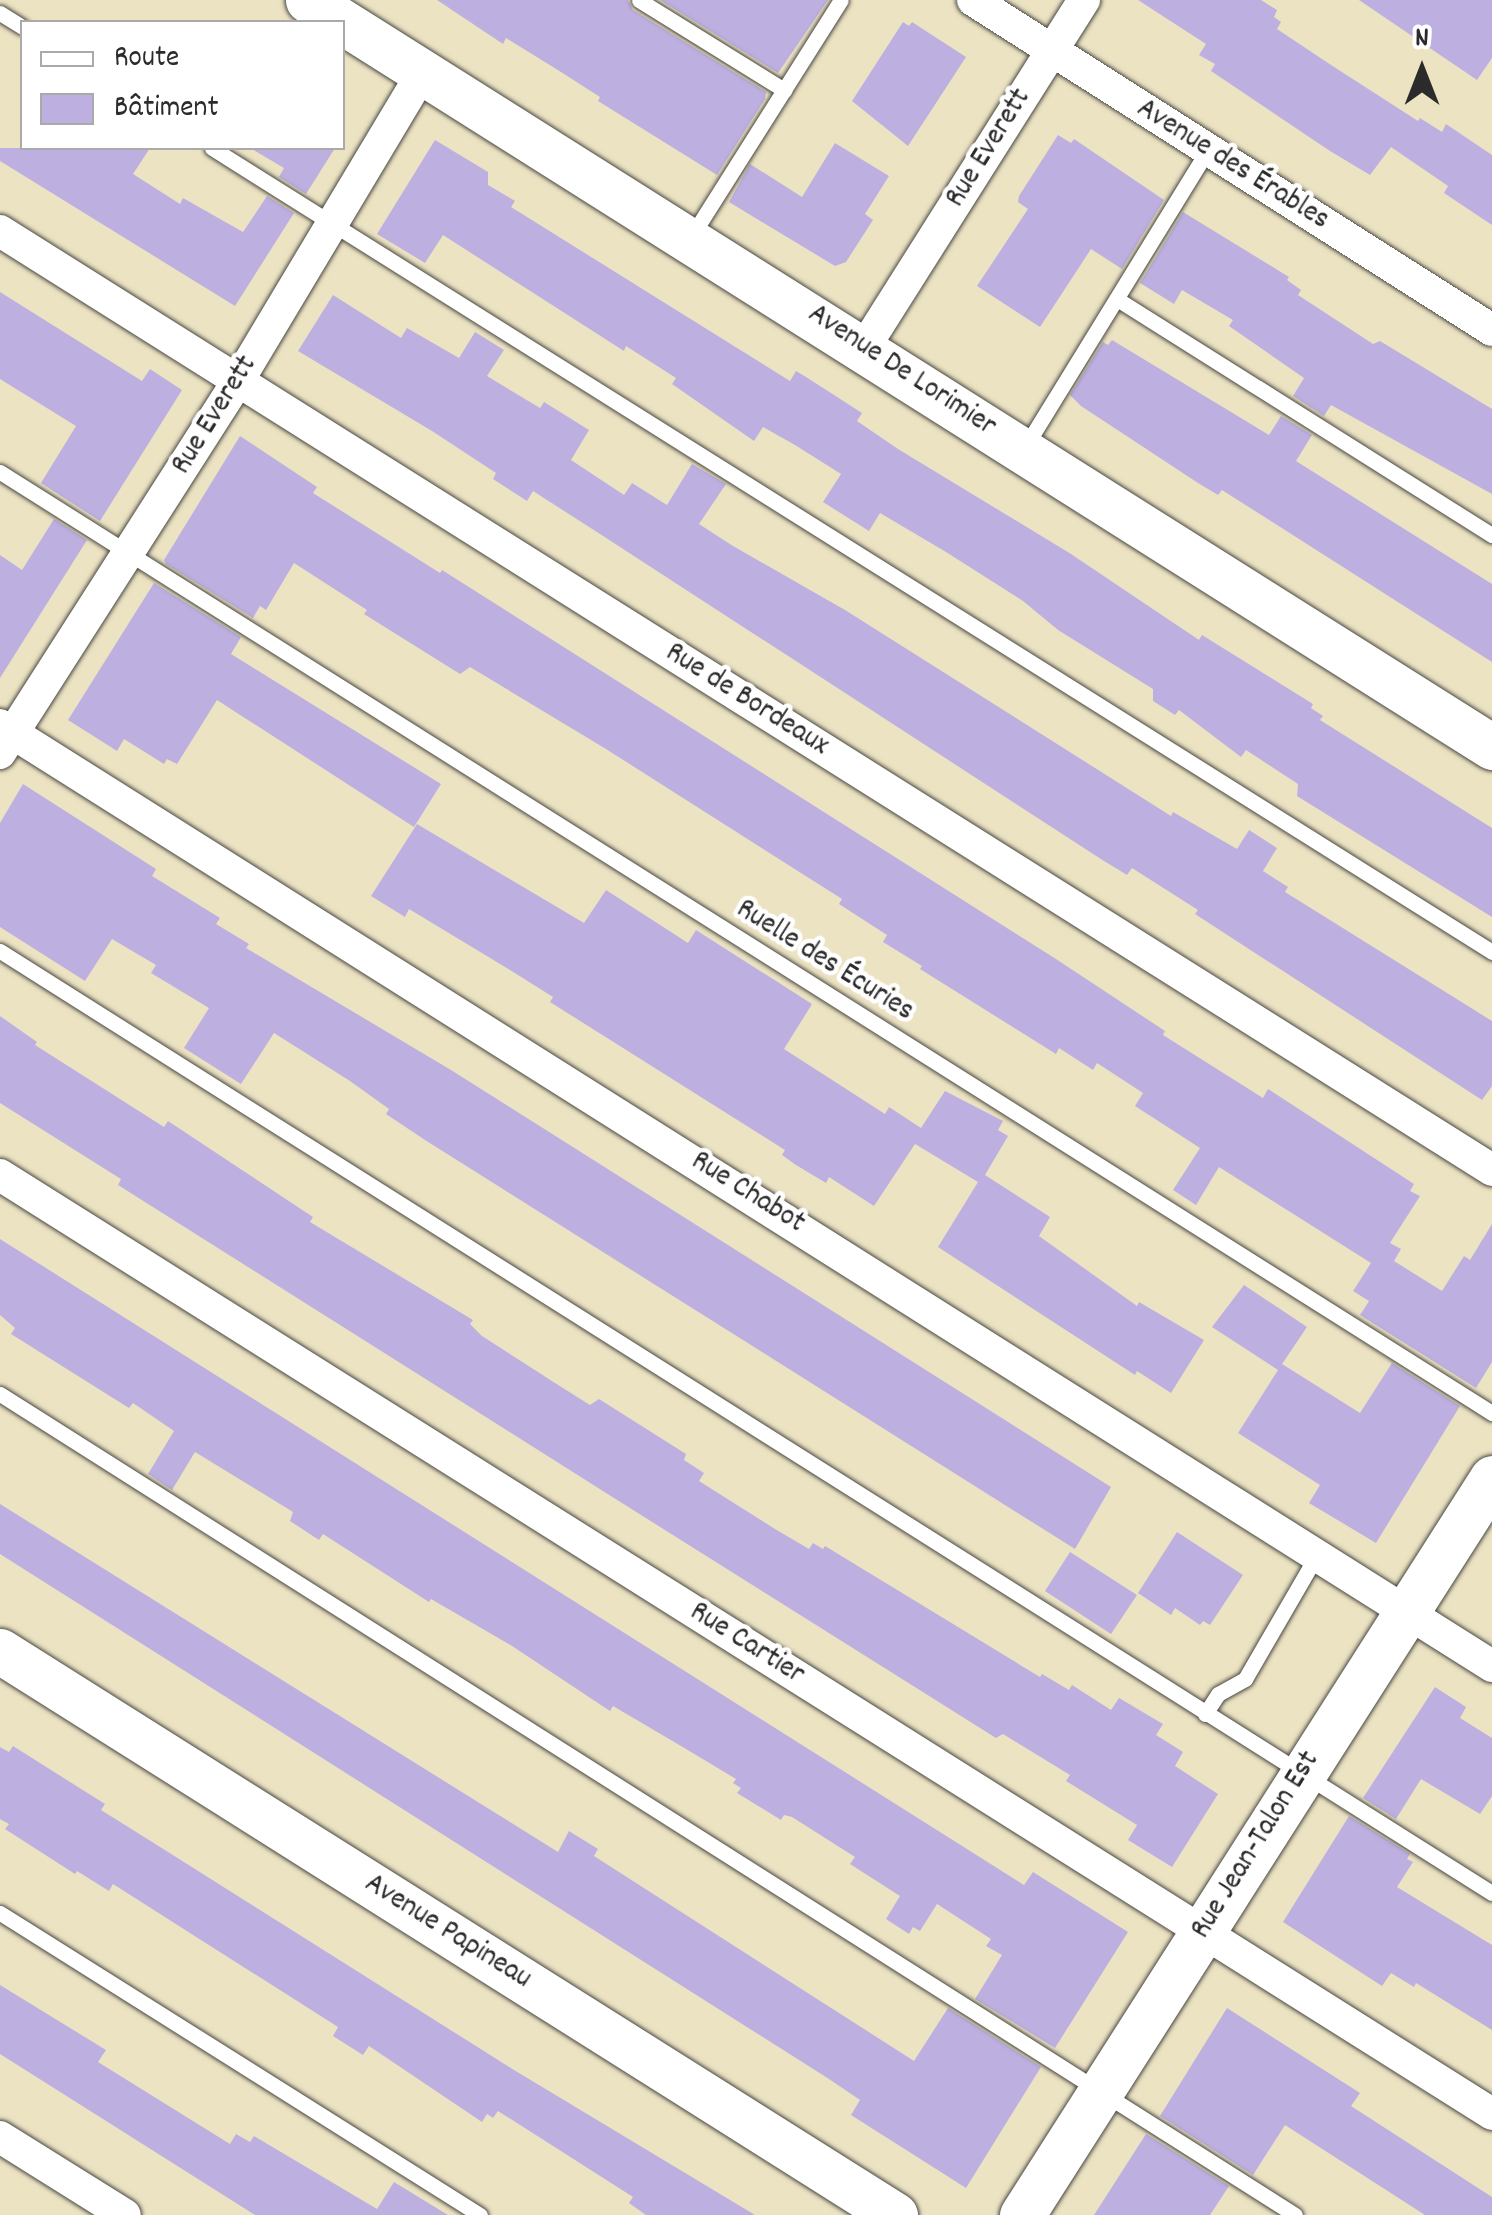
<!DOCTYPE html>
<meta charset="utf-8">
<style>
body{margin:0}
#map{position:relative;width:1492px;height:2215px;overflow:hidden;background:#ece3c3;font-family:Dekko,sans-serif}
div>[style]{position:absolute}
.building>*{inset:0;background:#bdb0e1}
.roads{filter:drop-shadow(0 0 2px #484742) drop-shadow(0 0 2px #484742)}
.lane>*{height:15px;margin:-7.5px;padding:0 7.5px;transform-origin:7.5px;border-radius:7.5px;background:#fff}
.street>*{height:32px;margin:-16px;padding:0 16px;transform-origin:16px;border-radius:16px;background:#fff}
.secondary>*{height:45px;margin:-22.5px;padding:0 22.5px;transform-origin:22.5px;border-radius:22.5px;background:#fff}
span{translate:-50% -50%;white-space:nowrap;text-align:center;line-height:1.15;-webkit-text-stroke:9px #fff;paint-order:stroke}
.street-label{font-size:30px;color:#2b2b2b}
.legend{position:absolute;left:20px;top:20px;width:325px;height:130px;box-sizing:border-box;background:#fff;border:2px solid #aaa;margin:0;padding:12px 18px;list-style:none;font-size:30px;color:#2b2b2b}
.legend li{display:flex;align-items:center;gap:20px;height:50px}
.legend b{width:50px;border:2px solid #aaa}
.north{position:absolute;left:1372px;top:20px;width:100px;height:100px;-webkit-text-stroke:8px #fff;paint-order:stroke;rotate:0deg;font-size:28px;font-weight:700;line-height:40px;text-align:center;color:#2b2b2b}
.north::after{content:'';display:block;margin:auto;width:35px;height:45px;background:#2b2b2b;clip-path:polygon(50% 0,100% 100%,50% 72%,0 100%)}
</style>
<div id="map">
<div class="building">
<div style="clip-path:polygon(437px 0,628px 0,633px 10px,766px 92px,765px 99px,717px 175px,598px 101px,600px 97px,561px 72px,506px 38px,503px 44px)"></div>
<div style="clip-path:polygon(660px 0,828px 0,778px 73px)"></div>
<div style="clip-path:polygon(1138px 0,1261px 0,1277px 10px,1274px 17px,1281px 22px,1277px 29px,1331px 65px,1418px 121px,1420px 118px,1442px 132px,1446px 124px,1492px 155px,1492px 225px,1444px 193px,1448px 186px,1391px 147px,1370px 175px,1330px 151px,1211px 71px,1215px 64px,1199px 55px,1206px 44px)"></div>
<div style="clip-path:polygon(1359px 0,1492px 0,1492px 58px,1477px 80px)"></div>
<div style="clip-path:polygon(903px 22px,909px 26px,912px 22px,966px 57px,908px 146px,852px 101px)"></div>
<div style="clip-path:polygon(1058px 135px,1071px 143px,1074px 139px,1164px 200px,1122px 269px,1091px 249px,1040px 327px,977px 286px,1028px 209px,1018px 202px,1019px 196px)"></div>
<div style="clip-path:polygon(435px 140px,488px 172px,488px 185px,515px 201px,511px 207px,790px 381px,796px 371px,806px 377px,862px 413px,857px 421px,898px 449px,1071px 554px,1199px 640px,1202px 635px,1313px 704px,1311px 708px,1323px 716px,1320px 720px,1492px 828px,1492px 917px,1297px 796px,1298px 784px,1246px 750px,1241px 757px,1179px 710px,1175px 715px,1153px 701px,1153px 689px,1058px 630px,1023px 601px,946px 552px,880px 513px,869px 531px,823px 502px,841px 474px,795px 445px,763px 427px,754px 441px,672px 384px,676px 378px,626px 346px,624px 351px,443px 235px,425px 263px,377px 234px)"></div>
<div style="clip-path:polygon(835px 143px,889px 176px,865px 214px,873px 220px,846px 262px,835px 266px,729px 202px,750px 164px,802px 197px)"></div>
<div style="clip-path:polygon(0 148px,150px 148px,133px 174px,180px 204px,183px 198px,243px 232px,267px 196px,294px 213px,235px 306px,0 161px)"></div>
<div style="clip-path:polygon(250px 148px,335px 148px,306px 194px,279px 177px,284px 168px)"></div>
<div style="clip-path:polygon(1183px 212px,1289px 277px,1287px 280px,1301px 290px,1298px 295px,1373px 344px,1380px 341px,1492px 409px,1492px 494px,1331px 405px,1324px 416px,1293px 396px,1304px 378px,1229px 326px,1233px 320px,1182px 290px,1174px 304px,1140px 283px)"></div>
<div style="clip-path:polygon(0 292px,142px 381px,150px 369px,182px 390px,100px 521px,41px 483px,76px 426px,0 379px)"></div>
<div style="clip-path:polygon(333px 295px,401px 338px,407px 328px,459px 358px,475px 332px,504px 350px,487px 376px,540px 408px,544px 402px,589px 430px,571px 460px,624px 495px,632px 483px,667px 505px,692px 464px,726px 484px,699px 524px,733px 546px,845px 610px,1171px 816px,1173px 812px,1237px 849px,1249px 830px,1277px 848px,1263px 871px,1288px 887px,1285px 892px,1492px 1021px,1492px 1086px,1482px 1100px,1195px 914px,1198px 910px,1132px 868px,1127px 875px,1104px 861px,600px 534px,533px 491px,527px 501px,493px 479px,496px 473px,432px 431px,298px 351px)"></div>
<div style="clip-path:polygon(1112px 340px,1269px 435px,1281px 416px,1312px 435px,1296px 461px,1492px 584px,1492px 662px,1222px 490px,1218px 495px,1198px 483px,1081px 406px,1070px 395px,1103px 342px,1108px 345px)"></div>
<div style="clip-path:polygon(240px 436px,317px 487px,313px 493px,440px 573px,442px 570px,1056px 959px,1165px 1031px,1163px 1035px,1263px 1098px,1268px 1089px,1414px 1184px,1410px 1191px,1420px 1196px,1390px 1243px,1401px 1249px,1394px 1261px,1442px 1291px,1464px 1256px,1470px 1260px,1492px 1224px,1492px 1362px,1476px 1388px,1360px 1315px,1369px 1301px,1353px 1291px,1371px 1263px,1219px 1167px,1196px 1205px,1173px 1190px,1200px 1148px,1135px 1106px,1143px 1093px,1097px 1063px,1093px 1070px,1059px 1048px,1056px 1054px,920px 969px,922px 966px,883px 942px,887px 935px,839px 904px,842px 899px,606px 749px,470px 667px,460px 674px,364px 614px,367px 610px,294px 563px,266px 610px,260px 606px,253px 618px,166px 564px,164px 560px)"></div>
<div style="clip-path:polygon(54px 519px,87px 540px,0 678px,0 555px,22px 570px)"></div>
<div style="clip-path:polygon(154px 583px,241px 637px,231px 654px,441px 784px,414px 827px,217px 700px,177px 764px,167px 759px,164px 764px,124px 739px,117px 751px,68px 720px)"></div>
<div style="clip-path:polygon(23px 784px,156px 869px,152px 876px,220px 918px,216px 924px,249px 944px,246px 948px,451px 1070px,1111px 1487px,1075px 1549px,425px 1140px,386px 1114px,389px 1109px,350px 1081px,274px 1033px,241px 1084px,184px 1048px,209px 1008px,151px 973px,156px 965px,112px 939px,85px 981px,0 927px,0 823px)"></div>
<div style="clip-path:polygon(417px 824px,584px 923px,606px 890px,688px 943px,696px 930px,812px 1004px,784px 1049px,885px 1114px,889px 1107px,921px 1128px,945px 1091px,1003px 1121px,998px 1130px,1008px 1136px,985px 1175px,1050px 1217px,1039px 1236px,1137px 1306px,1139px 1302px,1204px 1340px,1171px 1393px,1137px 1371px,1135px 1375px,938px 1247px,978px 1182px,915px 1144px,874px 1206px,829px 1177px,826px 1183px,796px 1165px,782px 1155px,785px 1150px,550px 1002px,553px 997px,510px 970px,409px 909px,405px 917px,371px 896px)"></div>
<div style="clip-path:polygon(0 1016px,37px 1042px,35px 1045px,164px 1127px,168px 1121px,313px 1217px,310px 1222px,473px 1320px,470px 1324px,482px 1336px,555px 1383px,590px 1405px,599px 1399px,686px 1454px,684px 1460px,704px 1473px,699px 1481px,775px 1529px,809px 1549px,813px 1543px,823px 1549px,825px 1546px,1040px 1677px,1042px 1674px,1069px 1690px,1072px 1685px,1111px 1710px,1119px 1698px,1163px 1724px,1156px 1735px,1183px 1752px,1175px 1766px,1218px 1794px,1172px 1867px,1128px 1840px,1137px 1825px,1066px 1781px,1070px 1775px,1003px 1734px,996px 1738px,614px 1498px,118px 1185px,121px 1179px,0 1103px)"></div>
<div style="clip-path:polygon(0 1239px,1024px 1885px,1033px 1872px,1128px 1932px,1055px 2048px,975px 1999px,1002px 1955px,986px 1946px,991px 1939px,937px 1904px,920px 1931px,913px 1927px,909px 1934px,886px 1919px,900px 1896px,850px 1864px,855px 1857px,792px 1817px,784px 1815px,781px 1820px,737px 1793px,741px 1788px,733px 1783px,736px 1779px,681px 1746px,613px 1706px,610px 1711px,512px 1646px,431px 1599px,429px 1602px,323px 1534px,319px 1540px,290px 1521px,293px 1512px,195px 1452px,172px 1490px,148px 1474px,174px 1431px,133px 1403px,129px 1408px,11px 1334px,15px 1328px,0 1315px)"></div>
<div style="clip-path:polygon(1244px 1285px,1307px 1327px,1282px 1364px,1360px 1413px,1392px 1363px,1460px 1406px,1376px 1543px,1309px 1503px,1320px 1485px,1238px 1433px,1278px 1370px,1212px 1327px)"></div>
<div style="clip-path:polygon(0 1504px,558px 1852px,569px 1831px,598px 1849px,594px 1856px,914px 2061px,948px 2008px,1041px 2067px,966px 2188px,851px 2115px,860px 2100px,829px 2079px,0 1554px)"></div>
<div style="clip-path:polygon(1177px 1532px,1243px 1575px,1210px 1625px,1203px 1621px,1200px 1625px,1175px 1608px,1171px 1615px,1138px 1593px)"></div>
<div style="clip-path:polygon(1070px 1552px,1137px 1595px,1111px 1634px,1045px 1591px)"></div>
<div style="clip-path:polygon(1435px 1687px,1466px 1707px,1460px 1718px,1492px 1738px,1492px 1796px,1480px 1814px,1421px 1779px,1396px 1819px,1363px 1798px)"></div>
<div style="clip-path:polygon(13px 1746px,105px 1804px,101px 1810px,149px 1840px,514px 2070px,755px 2215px,646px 2215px,629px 2203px,633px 2197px,498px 2111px,493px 2118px,487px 2114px,482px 2122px,369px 2046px,363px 2055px,333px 2036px,338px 2027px,113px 1884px,109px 1891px,77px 1871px,75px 1874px,5px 1829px,9px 1824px,0 1819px,0 1747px,9px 1752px)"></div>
<div style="clip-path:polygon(1349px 1816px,1410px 1854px,1407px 1859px,1413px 1862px,1397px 1887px,1492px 1945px,1492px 2030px,1416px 1983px,1414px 1987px,1391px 1973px,1382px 1986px,1283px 1922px)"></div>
<div style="clip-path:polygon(0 1985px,106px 2050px,98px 2062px,230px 2144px,236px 2134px,250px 2142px,254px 2136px,377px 2209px,394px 2182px,448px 2215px,255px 2215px,0 2054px)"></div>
<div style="clip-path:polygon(1227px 2008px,1360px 2093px,1351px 2106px,1492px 2197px,1492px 2215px,1425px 2215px,1285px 2125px,1253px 2175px,1160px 2116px)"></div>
<div style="clip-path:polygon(1146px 2134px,1229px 2186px,1210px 2215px,1094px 2215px)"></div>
</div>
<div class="roads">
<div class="lane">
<div style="left:639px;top:0;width:171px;rotate:31.8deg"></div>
<div style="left:0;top:13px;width:26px;rotate:32deg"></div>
<div style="left:212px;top:148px;width:1512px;rotate:32.13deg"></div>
<div style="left:691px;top:237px;width:280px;rotate:-57.7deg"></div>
<div style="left:1117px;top:299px;width:443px;rotate:32.2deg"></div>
<div style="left:1025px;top:447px;width:349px;rotate:-58.4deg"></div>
<div style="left:0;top:472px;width:1764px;rotate:32.24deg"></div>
<div style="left:0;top:951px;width:1764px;rotate:32.27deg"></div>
<div style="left:0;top:1394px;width:1533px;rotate:32.37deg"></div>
<div style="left:1205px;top:1714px;width:24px;rotate:-57deg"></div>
<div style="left:1218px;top:1694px;width:31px;rotate:-29deg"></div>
<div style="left:1245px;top:1679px;width:143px;rotate:-59.9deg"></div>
<div style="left:0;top:1913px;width:567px;rotate:32.18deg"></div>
</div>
<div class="street">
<div style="left:973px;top:0;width:615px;rotate:32.45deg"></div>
<div style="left:0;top:231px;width:1763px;rotate:32.18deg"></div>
<div style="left:864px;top:348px;width:412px;rotate:-57.7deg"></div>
<div style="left:0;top:725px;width:1764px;rotate:32.24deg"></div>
<div style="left:0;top:753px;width:442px;rotate:-57.4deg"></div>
<div style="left:238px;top:381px;width:360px;rotate:-59.1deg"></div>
<div style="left:0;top:1175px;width:1763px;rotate:32.18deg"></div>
<div style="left:0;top:2137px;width:147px;rotate:32deg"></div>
</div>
<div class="secondary">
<div style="left:308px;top:0;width:1400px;rotate:32.25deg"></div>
<div style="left:0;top:1651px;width:1058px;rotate:32.22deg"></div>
<div style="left:1022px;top:2215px;width:874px;rotate:-57.47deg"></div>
</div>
</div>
<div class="street-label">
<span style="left:990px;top:149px;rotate:-58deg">Rue Everett</span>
<span style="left:1232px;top:166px;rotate:32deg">Avenue des Érables</span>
<span style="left:901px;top:372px;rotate:33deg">Avenue De Lorimier</span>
<span style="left:216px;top:416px;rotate:-58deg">Rue Everett</span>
<span style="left:746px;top:701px;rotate:32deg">Rue de Bordeaux</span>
<span style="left:824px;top:962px;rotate:32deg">Ruelle des Écuries</span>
<span style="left:747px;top:1194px;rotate:32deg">Rue Chabot</span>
<span style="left:746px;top:1645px;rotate:32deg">Rue Cartier</span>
<span style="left:1257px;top:1846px;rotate:-58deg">Rue Jean-Talon Est</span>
<span style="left:447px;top:1933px;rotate:32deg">Avenue Papineau</span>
</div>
<ul class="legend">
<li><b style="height:12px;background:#fff"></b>Route</li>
<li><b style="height:28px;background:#bdb0e1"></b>Bâtiment</li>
</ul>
<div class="north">N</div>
</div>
